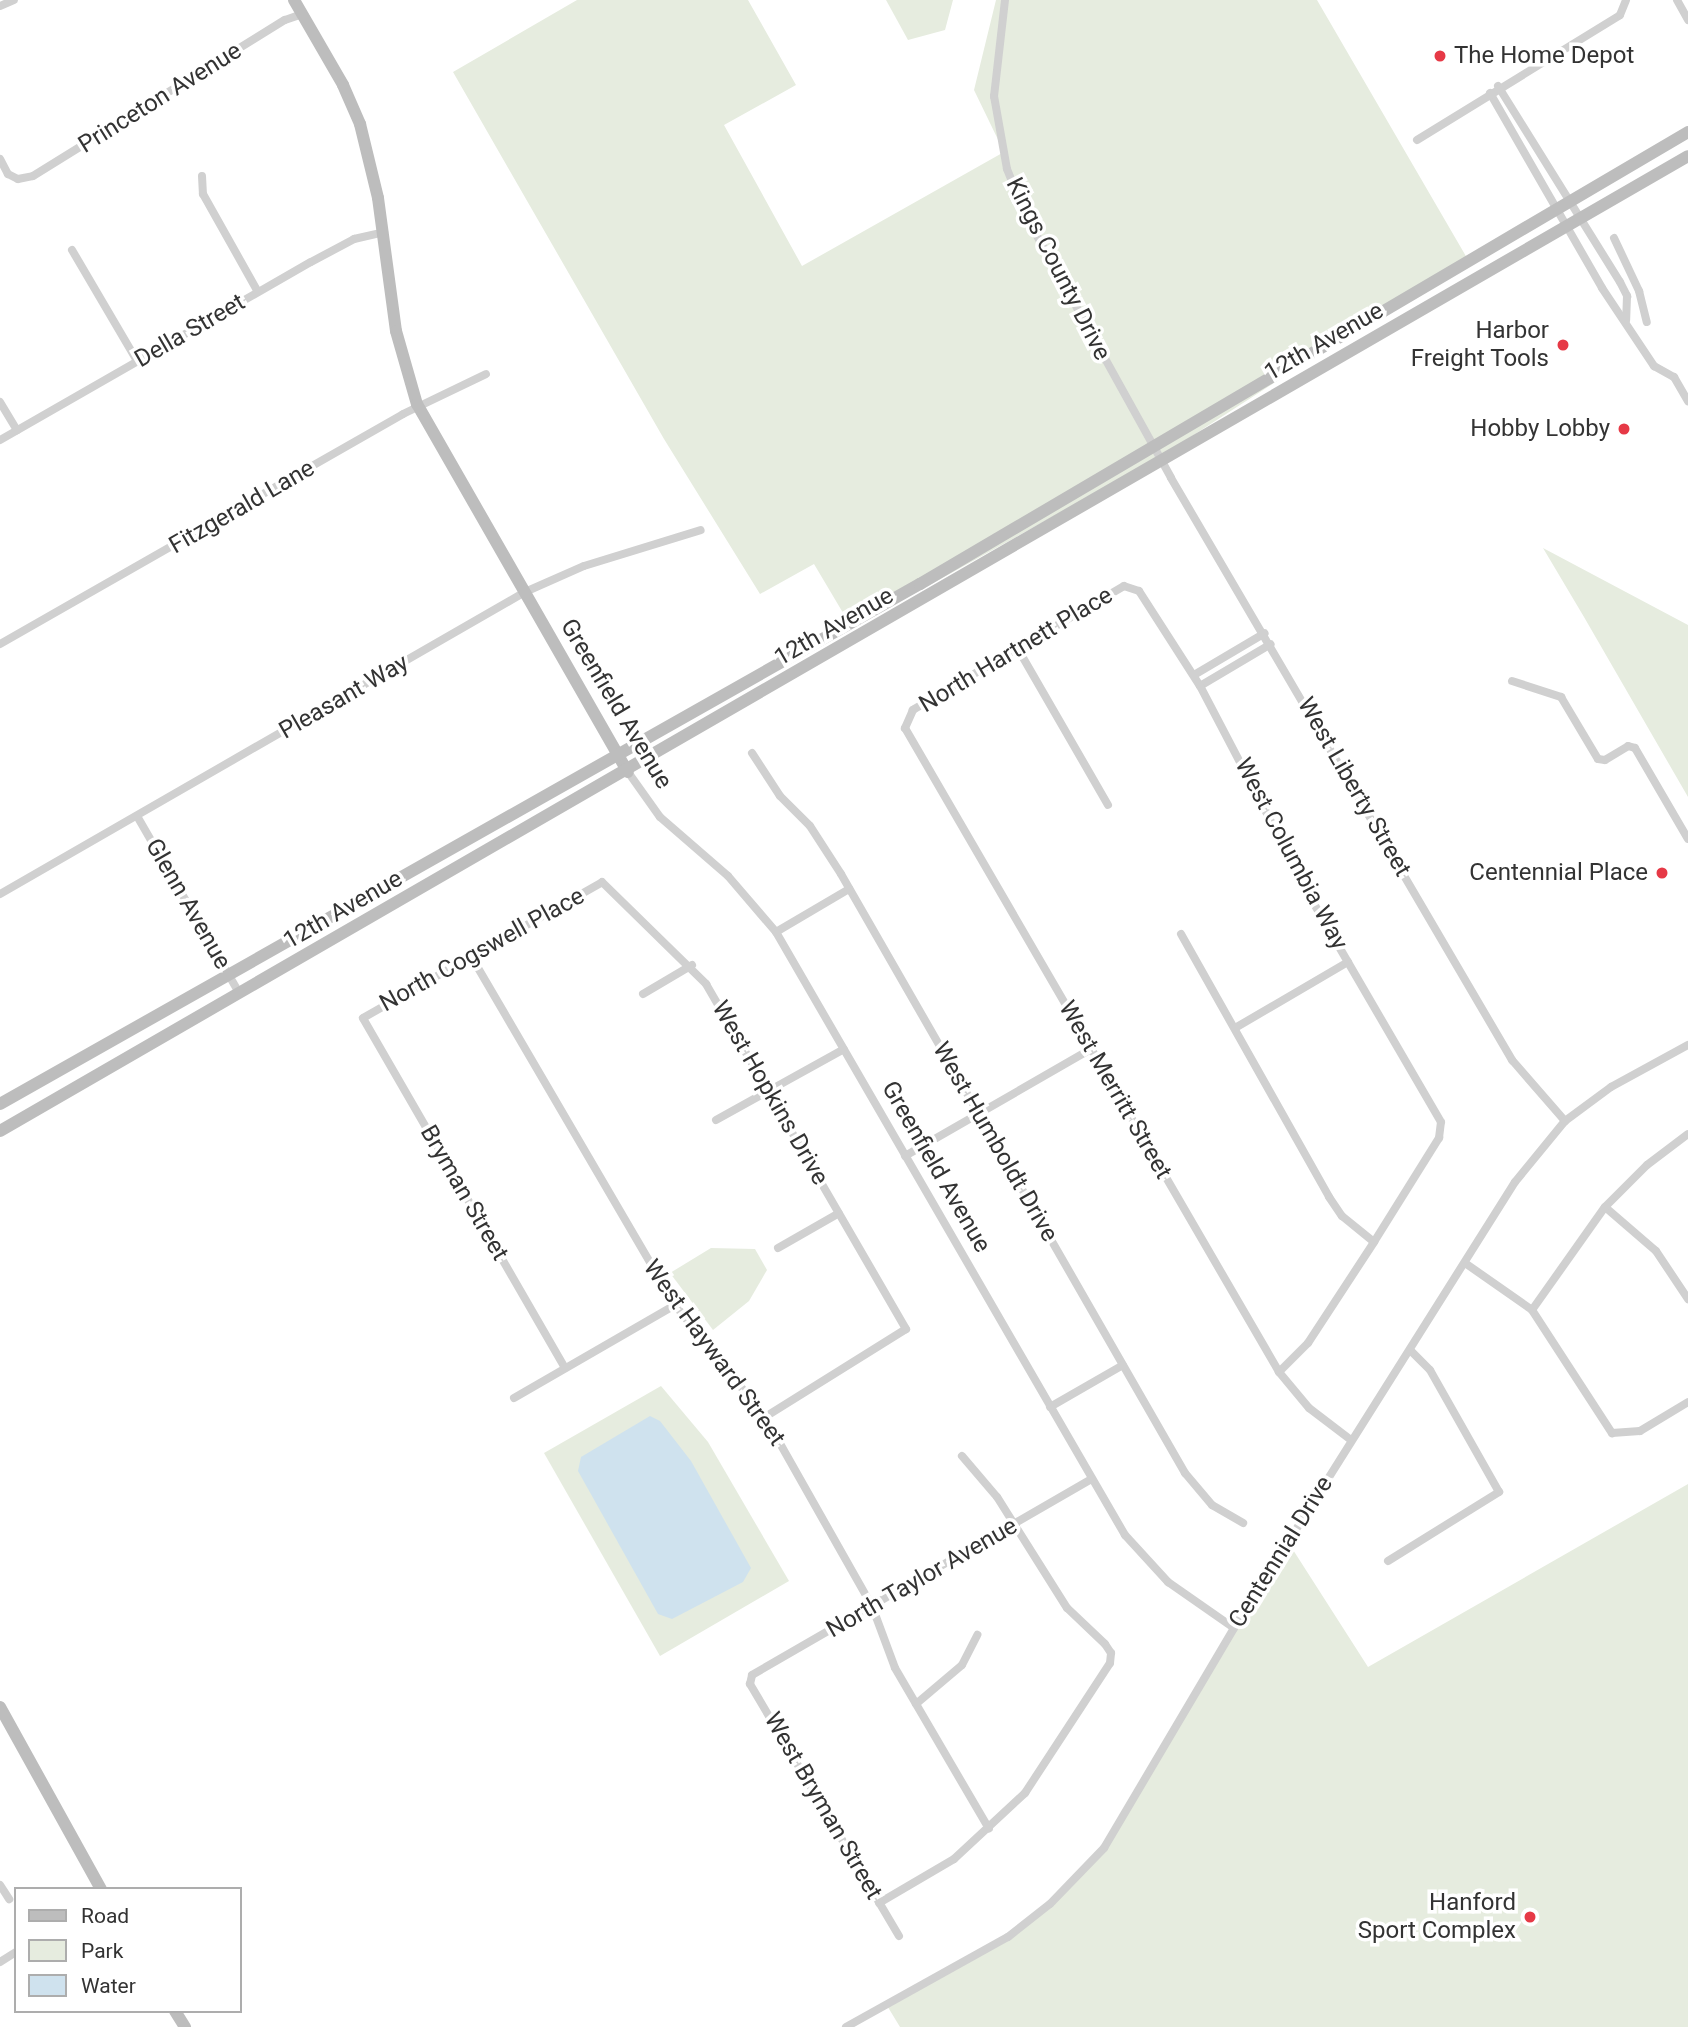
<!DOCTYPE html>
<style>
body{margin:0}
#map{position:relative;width:1688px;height:2027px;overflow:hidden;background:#fff;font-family:Roboto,sans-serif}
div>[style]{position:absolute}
.green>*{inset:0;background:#e6ecdf}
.water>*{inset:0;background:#cfe2ee}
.street>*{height:8px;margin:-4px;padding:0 4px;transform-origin:4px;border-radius:4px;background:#d0d0d0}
.secondary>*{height:12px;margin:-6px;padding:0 6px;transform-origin:6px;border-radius:6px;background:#bdbdbd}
.dots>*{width:19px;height:19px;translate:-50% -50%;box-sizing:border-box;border:4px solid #fff;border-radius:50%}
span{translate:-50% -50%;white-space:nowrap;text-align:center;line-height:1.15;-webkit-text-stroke:7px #fff;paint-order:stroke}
.poi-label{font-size:24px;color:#333}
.left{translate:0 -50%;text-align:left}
.right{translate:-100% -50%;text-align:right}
.street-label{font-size:24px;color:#333}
.legend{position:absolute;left:14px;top:1887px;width:228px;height:126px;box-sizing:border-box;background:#fff;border:2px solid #adadad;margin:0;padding:9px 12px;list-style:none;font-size:21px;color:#333}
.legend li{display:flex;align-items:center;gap:14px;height:35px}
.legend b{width:35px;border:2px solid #adadad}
</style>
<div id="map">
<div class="green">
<div style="clip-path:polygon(577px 0,748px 0,796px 85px,724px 125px,802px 266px,1004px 152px,974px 90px,996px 0,1317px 0,1467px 258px,1155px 460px,852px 628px,814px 564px,760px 594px,664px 439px,453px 72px)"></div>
<div style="clip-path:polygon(886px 0,953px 0,945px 30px,908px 40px)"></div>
<div style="clip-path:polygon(1543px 548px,1688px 625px,1688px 797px,1584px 617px)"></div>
<div style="clip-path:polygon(711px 1248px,755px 1249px,767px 1270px,749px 1301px,713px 1330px,670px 1273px)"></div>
<div style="clip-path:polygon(661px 1386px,708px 1442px,789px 1581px,660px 1656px,544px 1453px)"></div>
<div style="clip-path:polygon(1688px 1484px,1688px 2027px,900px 2027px,886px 2004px,1008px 1937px,1050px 1904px,1104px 1848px,1288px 1542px,1368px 1667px)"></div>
</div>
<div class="water">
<div style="clip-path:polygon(650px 1416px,660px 1421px,691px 1461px,751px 1568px,743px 1582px,672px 1619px,658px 1614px,578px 1471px,581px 1457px)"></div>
</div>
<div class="street">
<div style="left:1005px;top:0;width:97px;rotate:96.5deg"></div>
<div style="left:994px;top:96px;width:74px;rotate:79.9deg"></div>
<div style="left:1007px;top:169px;width:51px;rotate:68deg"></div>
<div style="left:1026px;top:216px;width:299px;rotate:61deg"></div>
<div style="left:1171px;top:478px;width:675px;rotate:59.63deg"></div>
<div style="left:1512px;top:1060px;width:81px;rotate:49deg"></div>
<div style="left:1677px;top:0;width:23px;rotate:61deg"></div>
<div style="left:0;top:6px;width:15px;rotate:-23deg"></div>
<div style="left:1498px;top:86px;width:231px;rotate:58.1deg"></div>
<div style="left:1620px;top:282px;width:16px;rotate:63deg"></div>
<div style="left:1627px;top:296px;width:24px;rotate:92deg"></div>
<div style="left:1490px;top:93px;width:225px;rotate:60.1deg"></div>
<div style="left:1602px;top:288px;width:94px;rotate:56.3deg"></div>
<div style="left:1654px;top:366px;width:23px;rotate:29deg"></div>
<div style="left:1674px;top:377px;width:28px;rotate:60deg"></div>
<div style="left:1417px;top:140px;width:238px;rotate:-31.6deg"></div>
<div style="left:1620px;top:15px;width:16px;rotate:-68deg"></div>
<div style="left:0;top:159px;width:17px;rotate:62deg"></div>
<div style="left:8px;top:174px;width:11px;rotate:27deg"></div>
<div style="left:18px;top:179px;width:15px;rotate:-11deg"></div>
<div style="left:33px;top:176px;width:296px;rotate:-31.8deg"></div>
<div style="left:285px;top:20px;width:18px;rotate:-19deg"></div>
<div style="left:202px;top:176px;width:18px;rotate:87deg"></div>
<div style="left:203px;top:194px;width:112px;rotate:60.7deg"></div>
<div style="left:1614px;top:238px;width:59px;rotate:64.7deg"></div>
<div style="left:1639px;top:291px;width:32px;rotate:76deg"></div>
<div style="left:72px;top:250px;width:129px;rotate:59.6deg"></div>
<div style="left:0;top:402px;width:33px;rotate:59deg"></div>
<div style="left:0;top:440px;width:358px;rotate:-29.8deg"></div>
<div style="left:311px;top:262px;width:49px;rotate:-28.1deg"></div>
<div style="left:354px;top:239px;width:31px;rotate:-13deg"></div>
<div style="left:0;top:644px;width:464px;rotate:-29.7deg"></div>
<div style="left:403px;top:414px;width:92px;rotate:-25.7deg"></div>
<div style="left:1018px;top:649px;width:180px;rotate:60deg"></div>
<div style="left:1194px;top:675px;width:82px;rotate:-30.6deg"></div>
<div style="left:1512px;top:681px;width:52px;rotate:18.1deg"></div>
<div style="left:1561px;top:697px;width:72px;rotate:59.2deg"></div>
<div style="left:1598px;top:759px;width:7px;rotate:8deg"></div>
<div style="left:1605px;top:760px;width:27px;rotate:-31deg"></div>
<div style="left:1628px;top:746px;width:7px;rotate:16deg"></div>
<div style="left:1635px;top:748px;width:105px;rotate:59.8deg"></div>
<div style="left:1200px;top:686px;width:82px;rotate:-30.6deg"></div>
<div style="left:752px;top:753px;width:51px;rotate:56.9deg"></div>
<div style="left:780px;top:796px;width:42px;rotate:45deg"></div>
<div style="left:810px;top:826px;width:57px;rotate:57.1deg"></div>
<div style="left:841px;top:874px;width:691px;rotate:60.13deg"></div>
<div style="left:1185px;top:1473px;width:42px;rotate:49.8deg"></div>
<div style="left:1212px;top:1505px;width:36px;rotate:30deg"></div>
<div style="left:628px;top:772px;width:55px;rotate:54.6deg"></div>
<div style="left:660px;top:817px;width:90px;rotate:40.9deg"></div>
<div style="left:728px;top:876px;width:74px;rotate:49.4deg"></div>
<div style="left:776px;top:932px;width:697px;rotate:59.94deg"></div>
<div style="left:1125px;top:1535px;width:64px;rotate:47.5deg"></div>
<div style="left:1168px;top:1582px;width:80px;rotate:34.9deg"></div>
<div style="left:137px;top:816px;width:204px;rotate:60deg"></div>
<div style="left:0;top:894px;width:606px;rotate:-29.91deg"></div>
<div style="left:525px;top:592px;width:64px;rotate:-23.8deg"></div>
<div style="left:584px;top:566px;width:122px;rotate:-17.1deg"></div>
<div style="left:776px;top:932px;width:85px;rotate:-30.5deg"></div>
<div style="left:1181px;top:934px;width:302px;rotate:60.6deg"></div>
<div style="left:1329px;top:1197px;width:23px;rotate:56deg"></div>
<div style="left:1342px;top:1216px;width:41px;rotate:39.1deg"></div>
<div style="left:471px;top:956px;width:404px;rotate:59.7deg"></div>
<div style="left:675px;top:1305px;width:144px;rotate:51.2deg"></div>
<div style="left:765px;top:1417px;width:217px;rotate:60.5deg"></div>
<div style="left:872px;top:1606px;width:66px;rotate:69.6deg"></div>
<div style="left:895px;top:1668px;width:186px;rotate:59.7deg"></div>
<div style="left:643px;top:994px;width:57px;rotate:-30.6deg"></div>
<div style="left:1235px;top:1028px;width:131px;rotate:-30.3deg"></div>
<div style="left:716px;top:1120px;width:146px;rotate:-29deg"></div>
<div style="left:905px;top:1156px;width:215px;rotate:-29.9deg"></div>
<div style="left:1605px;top:1207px;width:67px;rotate:40.8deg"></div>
<div style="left:1656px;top:1251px;width:58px;rotate:56.3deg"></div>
<div style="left:778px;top:1248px;width:70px;rotate:-29.8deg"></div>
<div style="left:1465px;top:1263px;width:82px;rotate:35deg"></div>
<div style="left:1532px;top:1310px;width:147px;rotate:57deg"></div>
<div style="left:1612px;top:1433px;width:28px;rotate:-4deg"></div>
<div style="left:1640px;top:1431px;width:56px;rotate:-31.1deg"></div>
<div style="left:1532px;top:1310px;width:126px;rotate:-54.7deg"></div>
<div style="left:1605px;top:1207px;width:59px;rotate:-45deg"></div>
<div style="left:1647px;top:1165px;width:51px;rotate:-37.1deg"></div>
<div style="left:565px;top:1368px;width:404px;rotate:-120deg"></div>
<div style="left:363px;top:1018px;width:275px;rotate:-29.6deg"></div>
<div style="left:602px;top:882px;width:146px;rotate:44.4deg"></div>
<div style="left:706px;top:984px;width:399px;rotate:59.9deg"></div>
<div style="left:906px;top:1329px;width:166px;rotate:148deg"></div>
<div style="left:1279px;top:1372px;width:41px;rotate:-45deg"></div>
<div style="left:1308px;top:1343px;width:121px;rotate:-56.8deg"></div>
<div style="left:1374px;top:1242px;width:123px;rotate:-58deg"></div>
<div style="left:1439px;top:1138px;width:16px;rotate:-83deg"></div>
<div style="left:1441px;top:1122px;width:257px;rotate:-120.2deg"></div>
<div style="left:1312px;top:900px;width:242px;rotate:-117.6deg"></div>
<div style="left:1200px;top:686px;width:113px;rotate:-122.7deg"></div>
<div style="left:1139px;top:591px;width:16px;rotate:-162deg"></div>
<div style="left:1124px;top:586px;width:245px;rotate:149.6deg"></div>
<div style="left:913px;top:710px;width:20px;rotate:114deg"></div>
<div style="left:905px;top:728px;width:745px;rotate:59.85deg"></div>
<div style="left:1279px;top:1372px;width:47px;rotate:50.2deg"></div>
<div style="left:1309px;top:1408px;width:53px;rotate:37.3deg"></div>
<div style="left:514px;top:1398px;width:186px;rotate:-30deg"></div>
<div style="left:1050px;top:1407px;width:84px;rotate:-29.9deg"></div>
<div style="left:1388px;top:1561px;width:131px;rotate:-31.9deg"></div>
<div style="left:1499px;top:1492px;width:140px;rotate:-119.5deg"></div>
<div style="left:1430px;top:1370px;width:27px;rotate:-135deg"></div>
<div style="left:916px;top:1704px;width:60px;rotate:-40.3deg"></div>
<div style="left:962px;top:1665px;width:34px;rotate:-63deg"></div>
<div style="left:0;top:1885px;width:17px;rotate:57deg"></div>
<div style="left:879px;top:1903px;width:87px;rotate:-30.4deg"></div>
<div style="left:954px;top:1859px;width:97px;rotate:-42.9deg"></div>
<div style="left:1025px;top:1793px;width:155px;rotate:-56.8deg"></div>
<div style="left:1110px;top:1663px;width:10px;rotate:-84deg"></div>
<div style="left:1111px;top:1653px;width:11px;rotate:-124deg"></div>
<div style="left:1105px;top:1644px;width:52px;rotate:-136.5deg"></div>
<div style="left:1067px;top:1608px;width:131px;rotate:-122.2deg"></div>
<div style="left:997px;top:1497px;width:54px;rotate:-130.5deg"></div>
<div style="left:899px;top:1936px;width:293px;rotate:-120.6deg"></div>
<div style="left:750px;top:1684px;width:9px;rotate:-77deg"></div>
<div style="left:752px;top:1675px;width:392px;rotate:-30deg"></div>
<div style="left:0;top:1962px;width:19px;rotate:-32deg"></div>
<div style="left:846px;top:2027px;width:185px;rotate:-29.1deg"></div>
<div style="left:1008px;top:1937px;width:53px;rotate:-38.2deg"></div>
<div style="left:1050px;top:1904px;width:78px;rotate:-46deg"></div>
<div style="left:1104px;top:1848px;width:256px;rotate:-59.4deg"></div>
<div style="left:1234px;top:1628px;width:527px;rotate:-57.79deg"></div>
<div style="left:1515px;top:1182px;width:79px;rotate:-50.7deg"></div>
<div style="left:1565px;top:1121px;width:57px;rotate:-36.5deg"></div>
<div style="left:1611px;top:1087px;width:88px;rotate:-28.6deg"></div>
</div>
<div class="secondary">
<div style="left:294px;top:0;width:98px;rotate:60deg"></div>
<div style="left:343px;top:85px;width:43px;rotate:66.4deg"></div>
<div style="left:360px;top:124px;width:76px;rotate:76.3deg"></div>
<div style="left:378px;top:198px;width:134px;rotate:82.3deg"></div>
<div style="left:396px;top:331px;width:76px;rotate:74deg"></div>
<div style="left:417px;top:404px;width:424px;rotate:60.2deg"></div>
<div style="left:0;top:1104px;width:1057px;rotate:-29.48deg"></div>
<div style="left:920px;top:584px;width:891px;rotate:-30.48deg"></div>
<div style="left:0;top:1131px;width:1949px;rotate:-30.01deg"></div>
<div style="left:0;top:1707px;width:208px;rotate:61deg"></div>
<div style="left:175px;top:2011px;width:19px;rotate:58deg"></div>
</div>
<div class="dots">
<div style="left:1440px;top:56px;background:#e63946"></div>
<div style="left:1563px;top:345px;background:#e63946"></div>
<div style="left:1624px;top:429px;background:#e63946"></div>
<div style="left:1662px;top:873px;background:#e63946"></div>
<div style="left:1530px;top:1917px;background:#e63946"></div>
</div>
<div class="poi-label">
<span class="left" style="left:1454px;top:56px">The Home Depot</span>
<span class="right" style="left:1549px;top:345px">Harbor<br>Freight Tools</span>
<span class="right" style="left:1610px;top:429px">Hobby Lobby</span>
<span class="right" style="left:1648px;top:873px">Centennial Place</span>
<span class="right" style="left:1516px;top:1917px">Hanford<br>Sport Complex</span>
</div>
<div class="street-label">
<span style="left:160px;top:98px;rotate:-32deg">Princeton Avenue</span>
<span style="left:1058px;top:269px;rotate:63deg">Kings County Drive</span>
<span style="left:190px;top:331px;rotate:-30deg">Della Street</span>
<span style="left:1324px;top:342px;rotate:-30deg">12th Avenue</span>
<span style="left:242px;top:507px;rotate:-30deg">Fitzgerald Lane</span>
<span style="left:834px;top:627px;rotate:-30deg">12th Avenue</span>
<span style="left:1016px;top:650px;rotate:-31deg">North Hartnett Place</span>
<span style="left:344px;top:697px;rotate:-30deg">Pleasant Way</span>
<span style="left:616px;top:704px;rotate:59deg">Greenfield Avenue</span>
<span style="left:1354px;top:787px;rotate:60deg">West Liberty Street</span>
<span style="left:1291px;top:854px;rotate:62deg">West Columbia Way</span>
<span style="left:188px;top:904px;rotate:60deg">Glenn Avenue</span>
<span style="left:343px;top:910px;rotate:-30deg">12th Avenue</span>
<span style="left:482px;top:950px;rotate:-29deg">North Cogswell Place</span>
<span style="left:1115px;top:1090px;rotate:60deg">West Merritt Street</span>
<span style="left:770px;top:1093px;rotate:60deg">West Hopkins Drive</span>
<span style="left:995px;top:1142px;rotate:60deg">West Humboldt Drive</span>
<span style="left:936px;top:1167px;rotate:60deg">Greenfield Avenue</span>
<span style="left:464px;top:1193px;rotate:60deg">Bryman Street</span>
<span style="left:714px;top:1353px;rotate:54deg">West Hayward Street</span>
<span style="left:1281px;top:1552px;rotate:-58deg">Centennial Drive</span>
<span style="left:922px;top:1578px;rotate:-30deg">North Taylor Avenue</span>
<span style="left:823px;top:1806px;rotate:60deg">West Bryman Street</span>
</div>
<ul class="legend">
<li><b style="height:9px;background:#bdbdbd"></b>Road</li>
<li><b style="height:19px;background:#e6ecdf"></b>Park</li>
<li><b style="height:19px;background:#cfe2ee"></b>Water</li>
</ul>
</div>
